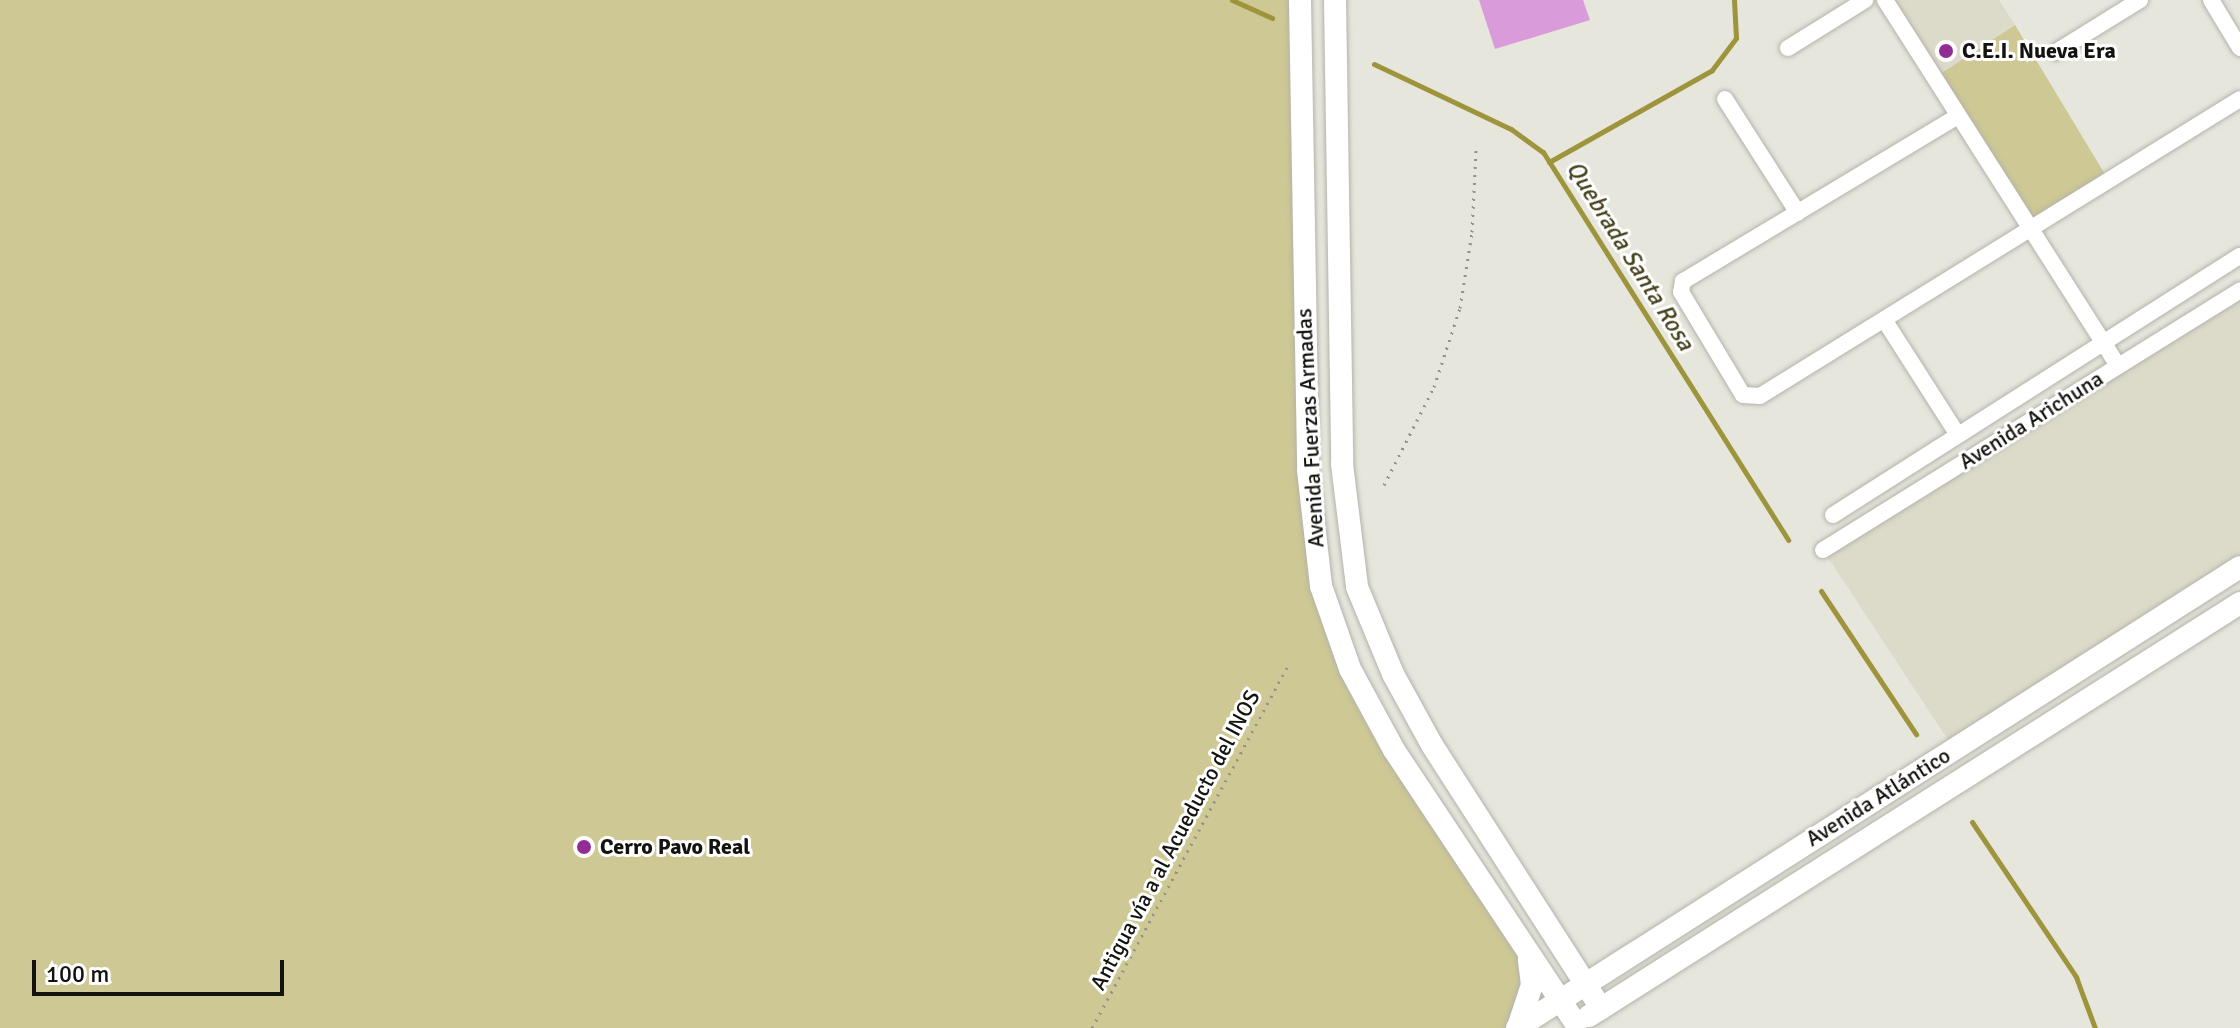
<!DOCTYPE html>
<meta charset="utf-8">
<style>
body{margin:0}
#map{position:relative;width:2240px;height:1028px;overflow:hidden;background:#e6e6dd;font-family:Signika,sans-serif}
div>[style]{position:absolute}
.built>*{inset:0;background:#dcdbca}
.green>*{inset:0;background:#cdc894}
.stream>*{height:5px;margin:-2.5px;padding:0 2.5px;transform-origin:2.5px;border-radius:2.5px;background:#9d943c}
.building>*{inset:0;background:#d99bd9}
.path>*{height:3px;margin-top:-1.5px;transform-origin:0;background:repeating-linear-gradient(90deg,#93938c 0 2px,transparent 0 8px)}
.roads{filter:drop-shadow(0 0 2px #b4b3aa) drop-shadow(0 0 2px #b4b3aa)}
.street>*{height:16px;margin:-8px;padding:0 8px;transform-origin:8px;border-radius:8px;background:#fff}
.secondary>*{height:22px;margin:-11px;padding:0 11px;transform-origin:11px;border-radius:11px;background:#fff}
.dots>*{width:22px;height:22px;translate:-50% -50%;box-sizing:border-box;border:4px solid #fff;border-radius:50%}
span{translate:-50% -50%;white-space:nowrap;text-align:center;line-height:1.15;-webkit-text-stroke:6px #fff;paint-order:stroke}
.poi-label{font-size:22px;color:#131310;font-weight:700}
.left{translate:0 -50%;text-align:left}
.street-label{font-size:22px;color:#131310}
.water-label{font-size:24px;color:#46421d;font-style:italic}
.scale{position:absolute;left:32px;top:960px;width:252px;height:36px;box-sizing:border-box;border:4px solid #131310;border-top:0;padding-left:10px;font-size:24px;line-height:28px;white-space:nowrap;color:#131310;-webkit-text-stroke:6px #fff;paint-order:stroke}
</style>
<div id="map">
<div class="built">
<div style="clip-path:polygon(1885px 0,1999px 0,2015px 25px,1934px 78px)"></div>
<div style="clip-path:polygon(2240px 290px,2240px 567px,1954px 749px,1823px 550px)"></div>
</div>
<div class="green">
<div style="clip-path:polygon(0 0,1300px 0,1308px 470px,1339px 644px,1528px 954px,1517px 1028px,0 1028px)"></div>
<div style="clip-path:polygon(2015px 25px,2109px 181px,2030px 230px,1934px 78px)"></div>
</div>
<div class="stream">
<div style="left:1232px;top:0;width:44px;rotate:24.2deg"></div>
<div style="left:1374px;top:64px;width:152px;rotate:25.4deg"></div>
<div style="left:1511px;top:129px;width:39px;rotate:36deg"></div>
<div style="left:1543px;top:152px;width:459px;rotate:57.7deg"></div>
<div style="left:1549px;top:162px;width:187px;rotate:-29.4deg"></div>
<div style="left:1712px;top:70px;width:40px;rotate:-53deg"></div>
<div style="left:1736px;top:38px;width:38px;rotate:-93deg"></div>
<div style="left:1821px;top:591px;width:172px;rotate:56.4deg"></div>
<div style="left:1972px;top:822px;width:187px;rotate:56.1deg"></div>
<div style="left:2076px;top:977px;width:54px;rotate:69.6deg"></div>
</div>
<div class="building">
<div style="clip-path:polygon(1479px 0,1583px 0,1590px 20px,1495px 49px)"></div>
</div>
<div class="path">
<div style="left:1384px;top:485px;width:110px;rotate:-63deg"></div>
<div style="left:1434px;top:387px;width:83px;rotate:-71.8deg"></div>
<div style="left:1460px;top:308px;width:77px;rotate:-81deg"></div>
<div style="left:1472px;top:232px;width:82px;rotate:-87.2deg"></div>
<div style="left:1092px;top:1028px;width:410px;rotate:-61.6deg"></div>
</div>
<div class="roads">
<div class="street">
<div style="left:1885px;top:0;width:434px;rotate:57.5deg"></div>
<div style="left:2211px;top:0;width:56px;rotate:58.9deg"></div>
<div style="left:1788px;top:48px;width:91px;rotate:-31.9deg"></div>
<div style="left:2056px;top:52px;width:99px;rotate:-31.8deg"></div>
<div style="left:1725px;top:99px;width:135px;rotate:57.4deg"></div>
<div style="left:1958px;top:116px;width:321px;rotate:149deg"></div>
<div style="left:1683px;top:281px;width:11px;rotate:100deg"></div>
<div style="left:1681px;top:292px;width:120px;rotate:59deg"></div>
<div style="left:1743px;top:395px;width:17px;rotate:3deg"></div>
<div style="left:1760px;top:396px;width:564px;rotate:-31.75deg"></div>
<div style="left:1885px;top:321px;width:135px;rotate:57.4deg"></div>
<div style="left:1833px;top:515px;width:482px;rotate:-32.5deg"></div>
<div style="left:1823px;top:550px;width:491px;rotate:-31.9deg"></div>
</div>
<div class="secondary">
<div style="left:1300px;top:0;width:470px;rotate:89deg"></div>
<div style="left:1308px;top:470px;width:117px;rotate:83.6deg"></div>
<div style="left:1321px;top:586px;width:88px;rotate:70.7deg"></div>
<div style="left:1350px;top:669px;width:92px;rotate:61.5deg"></div>
<div style="left:1394px;top:750px;width:329px;rotate:56.4deg"></div>
<div style="left:1335px;top:0;width:464px;rotate:89.1deg"></div>
<div style="left:1342px;top:464px;width:124px;rotate:83deg"></div>
<div style="left:1357px;top:587px;width:94px;rotate:67.5deg"></div>
<div style="left:1393px;top:674px;width:81px;rotate:61.2deg"></div>
<div style="left:1432px;top:745px;width:313px;rotate:57.3deg"></div>
<div style="left:1589px;top:1016px;width:771px;rotate:-32.39deg"></div>
<div style="left:1518px;top:1027px;width:44px;rotate:-71.6deg"></div>
<div style="left:1532px;top:985px;width:26px;rotate:-97deg"></div>
<div style="left:1517px;top:1028px;width:857px;rotate:-32.52deg"></div>
</div>
</div>
<div class="dots">
<div style="left:1946px;top:51px;background:#912d94"></div>
<div style="left:584px;top:847px;background:#912d94"></div>
</div>
<div class="poi-label">
<span class="left" style="left:1962px;top:51px">C.E.I. Nueva Era</span>
<span class="left" style="left:600px;top:847px">Cerro Pavo Real</span>
</div>
<div class="street-label">
<span style="left:2031px;top:420px;rotate:-32deg">Avenida Arichuna</span>
<span style="left:1310px;top:428px;rotate:-93deg">Avenida Fuerzas Armadas</span>
<span style="left:1878px;top:797px;rotate:-32deg">Avenida Atlántico</span>
<span style="left:1175px;top:840px;rotate:-62deg">Antigua vía a al Acueducto del INOS</span>
</div>
<div class="water-label">
<span style="left:1630px;top:256px;rotate:58deg">Quebrada Santa Rosa</span>
</div>
<div class="scale">100 m</div>
</div>
